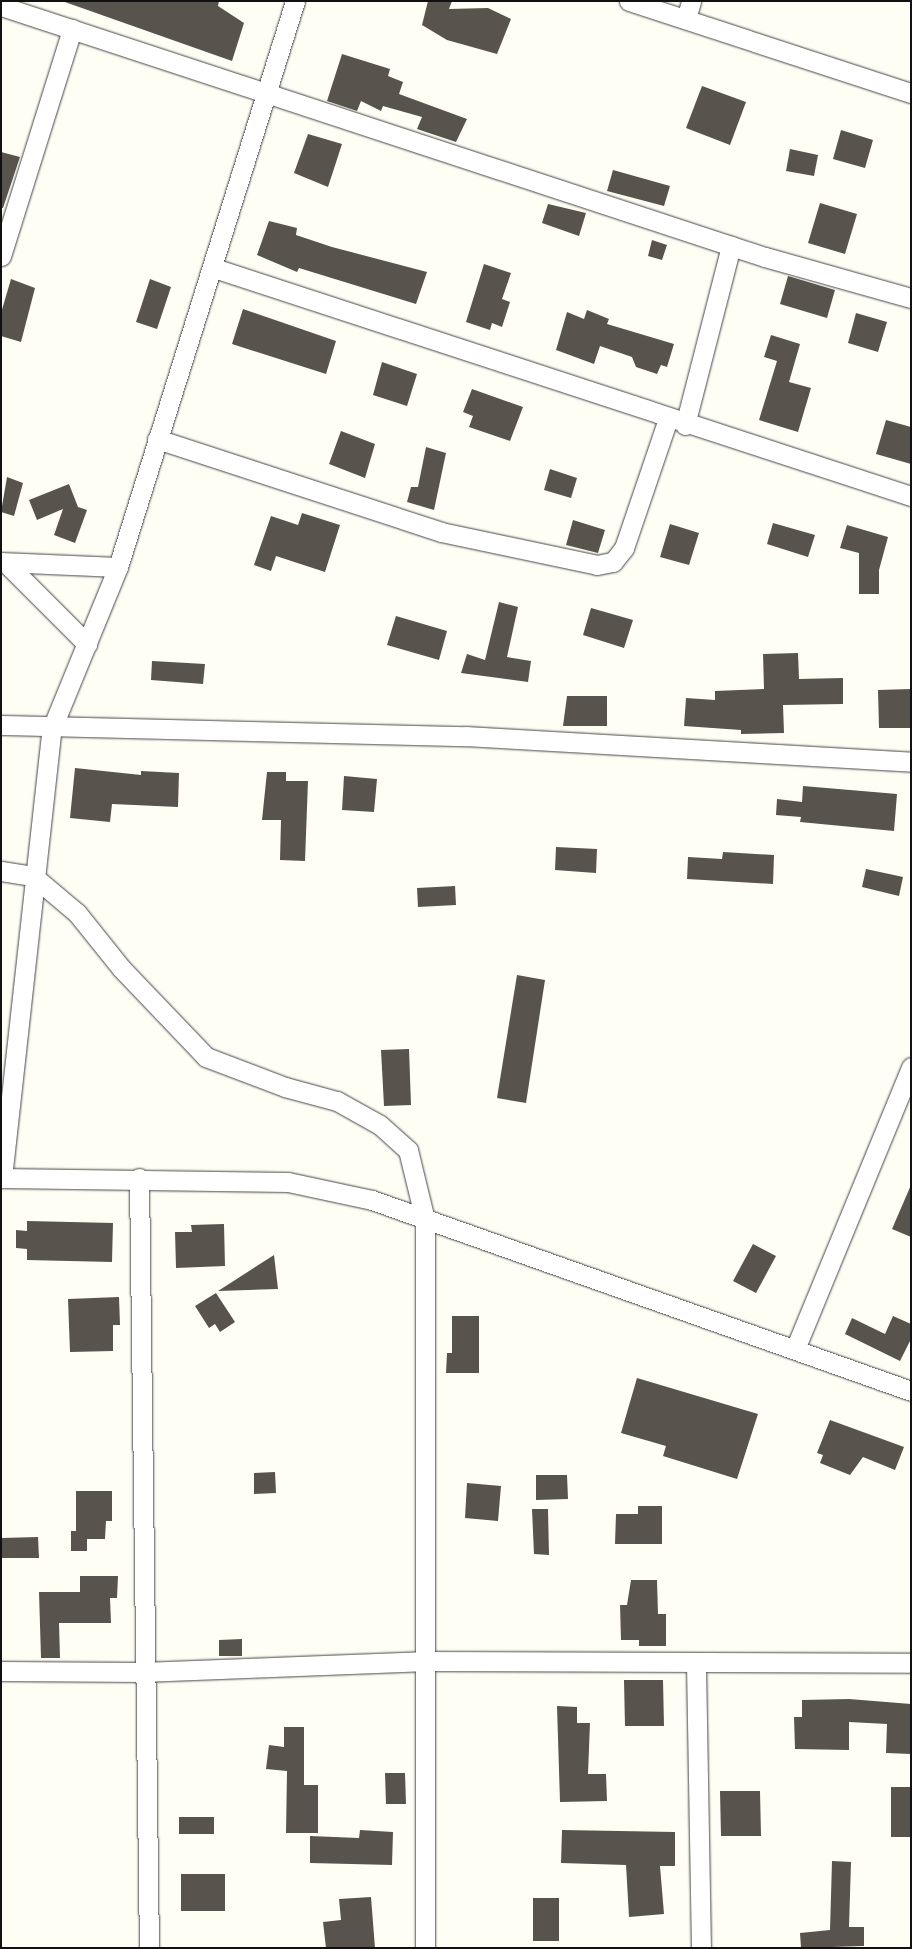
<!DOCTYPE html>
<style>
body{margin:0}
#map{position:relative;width:912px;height:1949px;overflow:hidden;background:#fffef5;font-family:"Crimson Pro",serif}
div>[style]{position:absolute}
.building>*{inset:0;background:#59534d}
.roads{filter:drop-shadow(0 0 1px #444) drop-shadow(0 0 1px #444)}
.minor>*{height:19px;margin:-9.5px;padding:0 9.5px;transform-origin:9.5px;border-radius:9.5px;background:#fff}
span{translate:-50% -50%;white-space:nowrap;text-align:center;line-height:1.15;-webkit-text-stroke:5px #fff;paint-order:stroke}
.frame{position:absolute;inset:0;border:2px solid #111;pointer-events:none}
</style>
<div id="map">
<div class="building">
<div style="clip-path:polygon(62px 1px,219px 1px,218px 6px,244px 23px,232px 61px)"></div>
<div style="clip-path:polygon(428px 1px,452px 1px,449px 9px,488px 8px,511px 19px,497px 54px,447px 40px,422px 25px)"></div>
<div style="clip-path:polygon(342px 54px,390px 69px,388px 76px,403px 82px,399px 94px,467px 119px,456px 142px,417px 129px,422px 117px,383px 106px,381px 111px,361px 101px,357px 111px,327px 101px)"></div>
<div style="clip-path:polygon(702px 86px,746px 102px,730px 145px,686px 128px)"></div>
<div style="clip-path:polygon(841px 130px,873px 140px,865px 168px,833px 159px)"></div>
<div style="clip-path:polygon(308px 134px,342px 144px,328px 187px,294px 173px)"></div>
<div style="clip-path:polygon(790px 149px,818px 155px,814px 176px,786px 171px)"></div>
<div style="clip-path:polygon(1px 152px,20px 157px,3px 208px,1px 208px)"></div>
<div style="clip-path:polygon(613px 170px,670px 186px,664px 206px,607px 191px)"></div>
<div style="clip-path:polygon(820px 203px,857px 214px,845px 254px,808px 243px)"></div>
<div style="clip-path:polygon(548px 204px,586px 213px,579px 236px,542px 223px)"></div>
<div style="clip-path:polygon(269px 221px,297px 228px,296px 235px,332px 247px,427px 272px,416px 304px,299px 268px,297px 272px,257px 255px)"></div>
<div style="clip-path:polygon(652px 240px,667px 245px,662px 260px,648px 256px)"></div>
<div style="clip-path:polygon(484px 264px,511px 273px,502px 299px,510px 302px,502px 327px,492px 323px,490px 330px,466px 322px)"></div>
<div style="clip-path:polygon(788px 276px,835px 290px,827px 318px,780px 304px)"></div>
<div style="clip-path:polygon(11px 279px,35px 288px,21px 342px,1px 336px,1px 313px)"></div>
<div style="clip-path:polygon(150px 279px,171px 287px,157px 329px,136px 322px)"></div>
<div style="clip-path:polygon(243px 309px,336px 341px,326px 374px,232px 344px)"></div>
<div style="clip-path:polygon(587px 310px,609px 319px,607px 324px,674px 344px,667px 367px,661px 365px,657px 374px,636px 367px,632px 357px,600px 346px,594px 364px,556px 350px,567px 312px,584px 319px)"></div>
<div style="clip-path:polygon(856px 313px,887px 322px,878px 352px,848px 343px)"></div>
<div style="clip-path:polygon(771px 335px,800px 344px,789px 382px,811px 388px,798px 432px,759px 420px,777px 361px,764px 357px)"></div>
<div style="clip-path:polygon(382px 362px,417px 374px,407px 406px,373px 395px)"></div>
<div style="clip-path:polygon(472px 389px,523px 407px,510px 441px,469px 427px,473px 416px,463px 412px)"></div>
<div style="clip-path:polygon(886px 420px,911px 427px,911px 464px,876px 454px)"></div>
<div style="clip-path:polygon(341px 431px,375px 444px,365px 478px,329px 464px)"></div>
<div style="clip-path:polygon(426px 447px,446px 453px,434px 510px,407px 502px,411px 487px,418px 487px)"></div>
<div style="clip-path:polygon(550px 469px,577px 478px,571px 498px,544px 490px)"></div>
<div style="clip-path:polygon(7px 477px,23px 483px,14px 516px,1px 512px)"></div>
<div style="clip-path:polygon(69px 484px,78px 507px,87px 510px,75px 543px,54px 535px,63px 509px,37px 520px,29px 500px)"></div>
<div style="clip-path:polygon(302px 513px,340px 525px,325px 572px,276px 556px,271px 571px,254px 565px,271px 516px,298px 525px)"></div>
<div style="clip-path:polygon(573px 520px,605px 530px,598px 553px,566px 545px)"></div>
<div style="clip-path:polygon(773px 523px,815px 535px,808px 557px,767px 544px)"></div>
<div style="clip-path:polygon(670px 524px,699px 533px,689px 565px,660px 557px)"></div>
<div style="clip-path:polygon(847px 525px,888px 537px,879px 570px,879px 594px,859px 594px,859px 553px,840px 548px)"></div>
<div style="clip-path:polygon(499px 602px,518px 607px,507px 657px,531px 661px,528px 682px,461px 673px,467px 654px,485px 660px)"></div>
<div style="clip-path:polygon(591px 608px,633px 620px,624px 648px,583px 635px)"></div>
<div style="clip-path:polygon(396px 616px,447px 631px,439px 660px,387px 645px)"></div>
<div style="clip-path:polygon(798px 653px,799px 679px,843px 678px,843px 704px,783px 705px,784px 733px,741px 734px,741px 730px,684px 726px,686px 698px,715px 700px,715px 691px,764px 689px,763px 654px)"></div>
<div style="clip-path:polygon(152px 661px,205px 664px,203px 684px,151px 680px)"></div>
<div style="clip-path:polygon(911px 689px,911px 728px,879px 728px,878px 690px)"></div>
<div style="clip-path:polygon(567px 696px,607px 696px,607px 726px,563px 726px)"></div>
<div style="clip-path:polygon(75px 768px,141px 775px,141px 771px,179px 773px,178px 807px,112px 804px,110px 822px,70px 818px)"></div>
<div style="clip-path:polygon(267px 772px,286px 772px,286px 781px,308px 781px,305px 861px,280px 860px,281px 820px,262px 820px)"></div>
<div style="clip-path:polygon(344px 776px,377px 779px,374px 812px,342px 810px)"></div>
<div style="clip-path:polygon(803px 786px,897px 794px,894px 831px,800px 822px,801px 817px,776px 815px,777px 799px,802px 802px)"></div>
<div style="clip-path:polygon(556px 847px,597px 849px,596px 873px,555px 870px)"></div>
<div style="clip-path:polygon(723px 852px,774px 855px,773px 884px,687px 879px,688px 857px,722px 859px)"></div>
<div style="clip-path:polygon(866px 869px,903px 877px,899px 896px,862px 887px)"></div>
<div style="clip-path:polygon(455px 886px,456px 905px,418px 907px,417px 888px)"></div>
<div style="clip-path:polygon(517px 975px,545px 980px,526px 1103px,497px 1098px)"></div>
<div style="clip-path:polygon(409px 1049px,411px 1105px,384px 1106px,381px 1050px)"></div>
<div style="clip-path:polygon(911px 1185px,911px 1237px,892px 1229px)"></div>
<div style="clip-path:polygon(27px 1221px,113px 1223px,112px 1262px,27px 1260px,27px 1249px,16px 1248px,16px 1230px,27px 1231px)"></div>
<div style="clip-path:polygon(224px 1224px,225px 1266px,176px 1268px,175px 1232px,192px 1232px,191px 1225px)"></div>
<div style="clip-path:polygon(753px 1244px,776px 1256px,756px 1293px,733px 1281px)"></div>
<div style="clip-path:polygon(274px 1255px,278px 1289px,218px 1291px)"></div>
<div style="clip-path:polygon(216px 1293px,235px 1322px,220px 1332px,215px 1324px,209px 1328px,195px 1306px)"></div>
<div style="clip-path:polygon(119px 1297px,120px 1325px,113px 1325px,113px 1351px,70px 1352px,68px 1299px)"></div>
<div style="clip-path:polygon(452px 1316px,479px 1316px,479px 1373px,446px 1373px,447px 1353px,452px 1353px)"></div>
<div style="clip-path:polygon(893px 1316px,911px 1324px,911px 1339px,900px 1361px,845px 1334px,852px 1318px,885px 1334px)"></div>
<div style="clip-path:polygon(637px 1378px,758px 1414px,737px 1479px,663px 1456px,666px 1446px,621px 1433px)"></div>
<div style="clip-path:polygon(830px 1420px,904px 1447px,895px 1470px,863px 1457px,850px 1475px,820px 1463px,823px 1455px,817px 1453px)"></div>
<div style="clip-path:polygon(275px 1472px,276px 1493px,254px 1494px,254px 1473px)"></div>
<div style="clip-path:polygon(536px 1475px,567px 1475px,568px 1499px,536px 1500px)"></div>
<div style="clip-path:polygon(467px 1483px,501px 1486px,498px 1521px,465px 1518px)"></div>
<div style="clip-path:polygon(76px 1491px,112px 1491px,112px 1521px,106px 1521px,105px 1539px,87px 1539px,87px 1551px,71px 1551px,71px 1531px,76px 1531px)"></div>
<div style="clip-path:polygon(638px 1506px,662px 1506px,662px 1544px,615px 1544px,616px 1514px,638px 1514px)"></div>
<div style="clip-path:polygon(532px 1509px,548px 1509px,549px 1555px,534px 1554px)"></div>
<div style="clip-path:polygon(38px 1537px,39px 1558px,1px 1558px,1px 1538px)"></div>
<div style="clip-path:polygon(80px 1576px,118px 1576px,117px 1598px,110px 1598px,111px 1623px,59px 1623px,60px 1658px,41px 1658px,39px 1592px,80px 1592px)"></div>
<div style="clip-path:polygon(631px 1580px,657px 1580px,658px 1614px,666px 1614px,666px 1646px,639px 1646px,639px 1640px,621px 1640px,620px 1605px,627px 1605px)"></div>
<div style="clip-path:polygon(242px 1639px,242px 1656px,219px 1656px,219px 1640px)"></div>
<div style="clip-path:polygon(624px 1680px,663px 1680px,664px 1726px,625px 1726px)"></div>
<div style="clip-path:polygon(849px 1699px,911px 1704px,911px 1754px,886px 1753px,887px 1724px,849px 1722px,849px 1750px,795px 1749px,794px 1717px,802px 1717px,802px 1700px)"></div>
<div style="clip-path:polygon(557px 1706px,577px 1707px,577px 1723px,590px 1723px,588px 1774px,606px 1774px,607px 1801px,560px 1802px)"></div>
<div style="clip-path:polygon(284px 1727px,304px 1727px,304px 1785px,318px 1785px,318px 1833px,286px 1833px,287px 1771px,266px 1769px,269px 1745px,284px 1747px)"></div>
<div style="clip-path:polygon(385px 1773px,405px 1773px,406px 1804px,386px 1804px)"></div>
<div style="clip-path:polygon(891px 1787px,911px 1787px,911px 1837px,891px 1837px)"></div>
<div style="clip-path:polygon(720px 1791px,760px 1791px,761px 1836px,721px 1836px)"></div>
<div style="clip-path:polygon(179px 1817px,214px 1817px,214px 1834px,179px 1834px)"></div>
<div style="clip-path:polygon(360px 1830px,393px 1832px,392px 1865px,310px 1863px,310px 1836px,359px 1838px)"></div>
<div style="clip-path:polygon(562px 1830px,675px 1832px,675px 1866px,660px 1866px,664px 1914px,629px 1917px,626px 1865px,561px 1863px)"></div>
<div style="clip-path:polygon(832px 1861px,851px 1862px,849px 1927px,864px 1927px,864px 1946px,801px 1948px,800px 1933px,830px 1930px)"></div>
<div style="clip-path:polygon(181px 1874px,225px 1874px,225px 1911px,181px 1911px)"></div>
<div style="clip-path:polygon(371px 1897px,375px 1948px,326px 1948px,323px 1922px,341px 1920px,339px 1899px)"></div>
<div style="clip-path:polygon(533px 1898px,559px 1898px,559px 1941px,533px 1941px)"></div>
</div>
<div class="roads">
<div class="minor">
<div style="left:629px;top:1px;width:297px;rotate:18.1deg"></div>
<div style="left:1px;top:6px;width:804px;rotate:18.19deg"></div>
<div style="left:765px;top:257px;width:152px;rotate:15.7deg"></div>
<div style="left:686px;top:19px;width:19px;rotate:-74deg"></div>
<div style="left:1px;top:256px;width:238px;rotate:-72.6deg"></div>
<div style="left:214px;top:268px;width:733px;rotate:18.11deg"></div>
<div style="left:685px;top:425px;width:185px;rotate:-75.6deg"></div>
<div style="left:157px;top:439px;width:299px;rotate:18.1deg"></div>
<div style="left:441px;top:532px;width:159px;rotate:11.9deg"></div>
<div style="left:597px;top:565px;width:16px;rotate:-11deg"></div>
<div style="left:613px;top:562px;width:18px;rotate:-52deg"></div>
<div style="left:624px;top:548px;width:136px;rotate:-71.2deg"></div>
<div style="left:1px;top:562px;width:117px;rotate:2.4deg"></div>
<div style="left:6px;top:563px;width:115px;rotate:45deg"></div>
<div style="left:1px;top:725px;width:465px;rotate:1.4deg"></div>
<div style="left:466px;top:736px;width:446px;rotate:3.3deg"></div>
<div style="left:1px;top:871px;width:32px;rotate:9deg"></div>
<div style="left:33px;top:876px;width:57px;rotate:40.1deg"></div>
<div style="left:77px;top:913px;width:70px;rotate:51.3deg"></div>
<div style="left:121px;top:968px;width:123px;rotate:46.3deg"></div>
<div style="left:206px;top:1057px;width:85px;rotate:20.8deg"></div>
<div style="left:285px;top:1087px;width:54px;rotate:15.1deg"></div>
<div style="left:337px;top:1101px;width:49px;rotate:29.2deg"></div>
<div style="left:380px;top:1125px;width:38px;rotate:42deg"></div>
<div style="left:408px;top:1150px;width:72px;rotate:76.3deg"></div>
<div style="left:425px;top:1220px;width:728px;rotate:90deg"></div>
<div style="left:1px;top:1178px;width:287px;rotate:0.8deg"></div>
<div style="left:288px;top:1182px;width:86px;rotate:12.1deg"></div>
<div style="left:372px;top:1200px;width:572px;rotate:19.51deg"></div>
<div style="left:2px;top:1178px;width:453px;rotate:-83.7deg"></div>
<div style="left:52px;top:728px;width:174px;rotate:-67.7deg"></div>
<div style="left:118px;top:567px;width:593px;rotate:-72.63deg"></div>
<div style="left:139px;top:1178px;width:770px;rotate:89.26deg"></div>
<div style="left:795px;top:1349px;width:305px;rotate:-67.6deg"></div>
<div style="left:696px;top:1664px;width:284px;rotate:89deg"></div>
<div style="left:1px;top:1671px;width:141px;rotate:0.4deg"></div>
<div style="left:142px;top:1672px;width:280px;rotate:-2.2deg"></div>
<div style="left:422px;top:1661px;width:489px;rotate:0.2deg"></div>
</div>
</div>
<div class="frame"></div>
</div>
